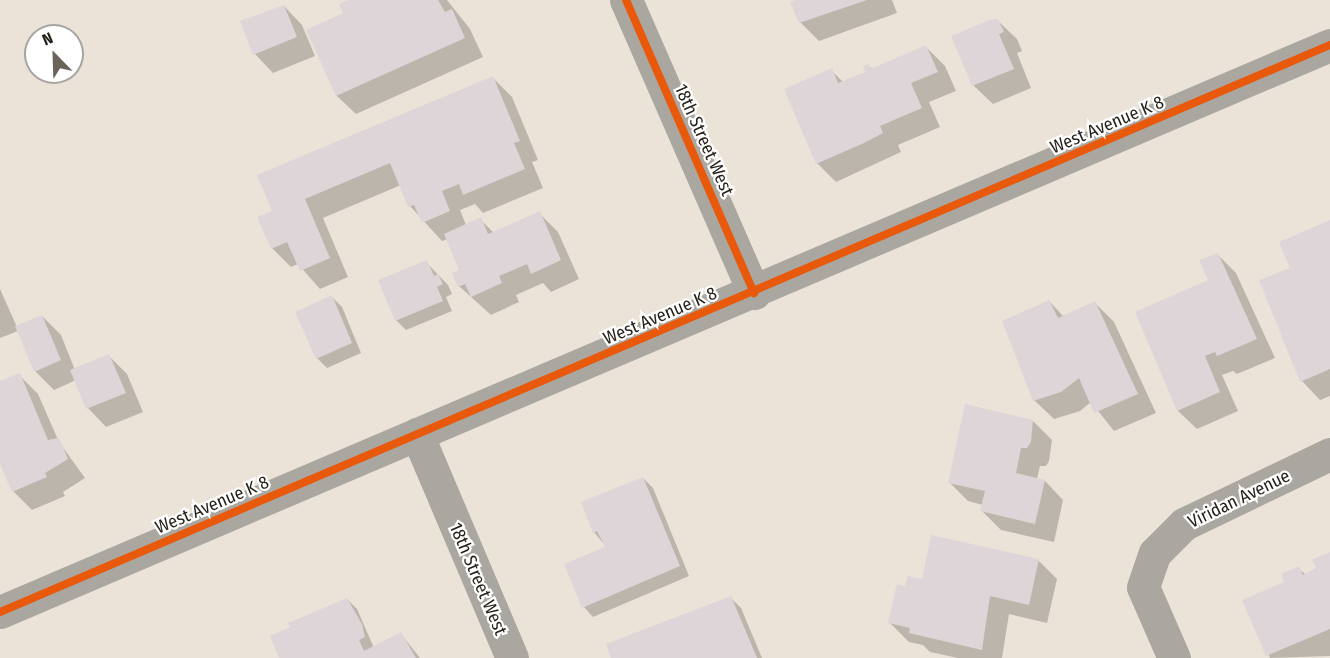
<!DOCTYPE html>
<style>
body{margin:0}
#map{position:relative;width:1330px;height:658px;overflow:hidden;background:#ebe3d7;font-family:"Fira Sans Condensed",sans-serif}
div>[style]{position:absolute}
.shadow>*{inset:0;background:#0003}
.building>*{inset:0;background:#ded5d8}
.minor>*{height:33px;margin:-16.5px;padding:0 16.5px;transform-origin:16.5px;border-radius:16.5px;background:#aaa7a1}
.tertiary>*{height:33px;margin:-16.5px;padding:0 16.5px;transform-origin:16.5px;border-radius:16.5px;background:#aaa7a1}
.cycleway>*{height:8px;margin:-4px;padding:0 4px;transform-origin:4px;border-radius:4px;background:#e8590c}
span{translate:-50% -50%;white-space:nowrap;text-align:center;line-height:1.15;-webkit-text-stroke:4.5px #fff;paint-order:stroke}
.street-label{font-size:18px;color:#241f17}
.north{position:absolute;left:24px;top:24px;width:60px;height:60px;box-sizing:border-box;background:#fff;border:2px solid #a7a5a2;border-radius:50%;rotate:337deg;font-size:16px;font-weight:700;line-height:24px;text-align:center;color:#241f17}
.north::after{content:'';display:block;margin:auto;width:21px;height:27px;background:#6a645a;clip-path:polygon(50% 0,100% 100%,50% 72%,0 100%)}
</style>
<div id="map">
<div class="shadow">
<div style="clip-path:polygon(352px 0,447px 0,470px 29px,483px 57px,356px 114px,337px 96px,308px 31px,345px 14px)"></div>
<div style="clip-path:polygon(798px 0,892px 0,897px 13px,819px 41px,800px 22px)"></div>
<div style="clip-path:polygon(284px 6px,302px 25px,315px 56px,273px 73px,255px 54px)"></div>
<div style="clip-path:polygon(998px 21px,1017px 39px,1022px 51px,1017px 53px,1031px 88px,993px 104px,974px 86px,953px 37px)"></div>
<div style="clip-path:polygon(926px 47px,945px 66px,956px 91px,929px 102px,940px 127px,898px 145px,901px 152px,836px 182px,817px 163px,831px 70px,843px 82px,867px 72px,868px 65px,873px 70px)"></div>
<div style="clip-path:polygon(493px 78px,512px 97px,538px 160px,532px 162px,543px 188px,483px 213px,475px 204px,460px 210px,466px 225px,480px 219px,494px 233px,539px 213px,558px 232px,579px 279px,551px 292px,543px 283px,516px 295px,519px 302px,491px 315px,459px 286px,461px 270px,448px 239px,442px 241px,410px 206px,401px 185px,323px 218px,348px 277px,320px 289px,298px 264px,291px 267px,272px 248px,274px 212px)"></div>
<div style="clip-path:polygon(1330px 221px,1330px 396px,1320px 400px,1302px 381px,1292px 268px)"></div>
<div style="clip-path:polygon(1217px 254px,1236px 273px,1275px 358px,1237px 374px,1233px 371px,1222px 375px,1238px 411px,1197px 429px,1178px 411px)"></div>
<div style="clip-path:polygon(426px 262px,448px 285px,452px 294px,446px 297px,452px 311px,406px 330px,396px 320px)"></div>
<div style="clip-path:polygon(0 289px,17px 327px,42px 316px,61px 335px,75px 370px,109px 356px,127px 374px,143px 412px,106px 427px,88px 408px,76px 380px,54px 390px,35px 371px,18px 331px,0 338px)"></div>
<div style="clip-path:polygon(332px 297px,342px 307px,361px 353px,327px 368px,317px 358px)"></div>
<div style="clip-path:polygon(1049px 301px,1064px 317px,1095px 303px,1114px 322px,1156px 413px,1114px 431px,1091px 402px,1080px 411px,1054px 419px,1035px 401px,1004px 321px)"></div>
<div style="clip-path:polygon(19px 375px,38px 394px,59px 442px,85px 478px,63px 492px,65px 496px,32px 510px,13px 491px,0 461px,0 383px)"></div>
<div style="clip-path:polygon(1033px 421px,1052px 440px,1049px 461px,1046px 466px,1040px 466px,1037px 479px,1045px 481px,1063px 500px,1054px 542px,1001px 530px,982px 511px,983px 505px,968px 501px,949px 482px)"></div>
<div style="clip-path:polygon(643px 478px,653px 488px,689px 576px,593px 617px,584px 607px,607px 548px,594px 532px)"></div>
<div style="clip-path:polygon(1330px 554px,1330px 656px,1270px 658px,1244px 601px,1286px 583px,1298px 568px,1306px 575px,1318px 569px)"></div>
<div style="clip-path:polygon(1038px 560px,1057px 579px,1047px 623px,1009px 614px,1002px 658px,958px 658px,930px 652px,923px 645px,909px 642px,890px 623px,907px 588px,923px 580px)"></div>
<div style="clip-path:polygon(731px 598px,741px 608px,762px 658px,613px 658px)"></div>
<div style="clip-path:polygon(347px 599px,357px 609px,374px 648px,401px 634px,420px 658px,281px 658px)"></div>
</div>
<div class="building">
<div style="clip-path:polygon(348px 0,438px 0,445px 12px,452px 9px,465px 38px,336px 96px,306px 30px,343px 13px,339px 4px)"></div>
<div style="clip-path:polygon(795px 0,867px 0,799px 23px,790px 2px)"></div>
<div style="clip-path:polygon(284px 5px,297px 37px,253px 55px,240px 21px)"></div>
<div style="clip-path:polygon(992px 19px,998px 19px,1004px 32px,999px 34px,1014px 69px,972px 86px,951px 36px)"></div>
<div style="clip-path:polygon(926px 45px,938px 72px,911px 83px,922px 108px,880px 126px,883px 133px,864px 143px,816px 164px,784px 89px,832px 68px,838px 83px,865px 72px,863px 66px,869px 64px,871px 69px)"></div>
<div style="clip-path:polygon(493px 76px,520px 141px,514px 143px,525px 169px,463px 195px,459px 184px,442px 191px,450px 211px,422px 223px,414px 205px,408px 207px,390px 163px,305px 199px,330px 258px,300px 271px,287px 242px,271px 249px,257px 217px,272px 211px,257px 175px)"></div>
<div style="clip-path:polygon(540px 211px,561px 260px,531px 274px,527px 264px,499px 276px,502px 283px,471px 297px,465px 284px,458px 287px,452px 273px,459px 270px,444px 234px,481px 217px,488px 234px)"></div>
<div style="clip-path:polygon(1330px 220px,1330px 369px,1300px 382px,1259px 280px,1290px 268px,1279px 242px)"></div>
<div style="clip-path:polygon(1218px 253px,1257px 339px,1217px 356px,1215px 352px,1205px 356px,1220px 392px,1177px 411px,1135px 312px,1208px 280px,1199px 260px)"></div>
<div style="clip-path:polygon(427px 260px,434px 276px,438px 274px,443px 284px,437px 287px,443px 301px,395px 321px,378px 280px)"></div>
<div style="clip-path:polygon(332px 295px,352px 343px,316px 359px,295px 312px)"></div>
<div style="clip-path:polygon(1049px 300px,1058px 318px,1095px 301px,1138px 394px,1094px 413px,1079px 378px,1061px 392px,1033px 401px,1002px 321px)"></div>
<div style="clip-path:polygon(42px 315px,61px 360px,34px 372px,15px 326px)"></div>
<div style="clip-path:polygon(109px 354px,126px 393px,86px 409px,70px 370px)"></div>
<div style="clip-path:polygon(20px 373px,48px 440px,59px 438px,68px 459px,45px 473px,47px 477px,12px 492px,0 464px,0 381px)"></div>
<div style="clip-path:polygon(965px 404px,1033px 420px,1031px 442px,1027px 448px,1021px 448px,1016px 473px,1045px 480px,1035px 524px,980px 511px,985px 491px,948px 483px)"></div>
<div style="clip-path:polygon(643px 477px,680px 566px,582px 608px,564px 564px,605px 547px,597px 531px,593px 533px,581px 502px)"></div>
<div style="clip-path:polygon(931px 535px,1039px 559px,1029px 605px,990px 596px,982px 650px,909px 633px,910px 628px,888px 623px,897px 584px,905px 586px,908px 576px,922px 579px)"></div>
<div style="clip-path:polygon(1330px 552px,1330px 629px,1266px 656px,1242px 600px,1284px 582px,1281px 574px,1299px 566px,1303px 575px,1316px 568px,1312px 560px)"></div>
<div style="clip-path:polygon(731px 596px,757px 658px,611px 658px,606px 644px)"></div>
<div style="clip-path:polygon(347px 598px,362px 624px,365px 637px,359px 640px,364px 651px,401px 632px,416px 658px,279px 658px,270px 636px,290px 627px,288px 623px)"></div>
</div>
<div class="minor">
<div style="left:626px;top:0;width:320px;rotate:66.4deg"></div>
<div style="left:417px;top:434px;width:243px;rotate:67deg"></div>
<div style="left:1174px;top:658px;width:77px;rotate:-113.6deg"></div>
<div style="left:1143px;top:587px;width:36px;rotate:-71deg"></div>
<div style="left:1155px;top:553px;width:41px;rotate:-45deg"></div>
<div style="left:1184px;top:524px;width:162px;rotate:-25.6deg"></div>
</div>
<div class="tertiary">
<div style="left:0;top:612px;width:1446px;rotate:-23.09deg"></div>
</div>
<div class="cycleway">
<div style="left:626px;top:0;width:320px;rotate:66.4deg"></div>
<div style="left:0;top:612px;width:1446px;rotate:-23.09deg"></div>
</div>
<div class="street-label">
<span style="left:1107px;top:125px;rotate:-23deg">West Avenue K 8</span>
<span style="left:704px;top:140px;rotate:66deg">18th Street West</span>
<span style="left:660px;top:316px;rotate:-23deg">West Avenue K 8</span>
<span style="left:1239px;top:499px;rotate:-26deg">Viridan Avenue</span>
<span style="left:212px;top:505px;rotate:-23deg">West Avenue K 8</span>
<span style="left:478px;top:579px;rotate:67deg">18th Street West</span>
</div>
<div class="north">N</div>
</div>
